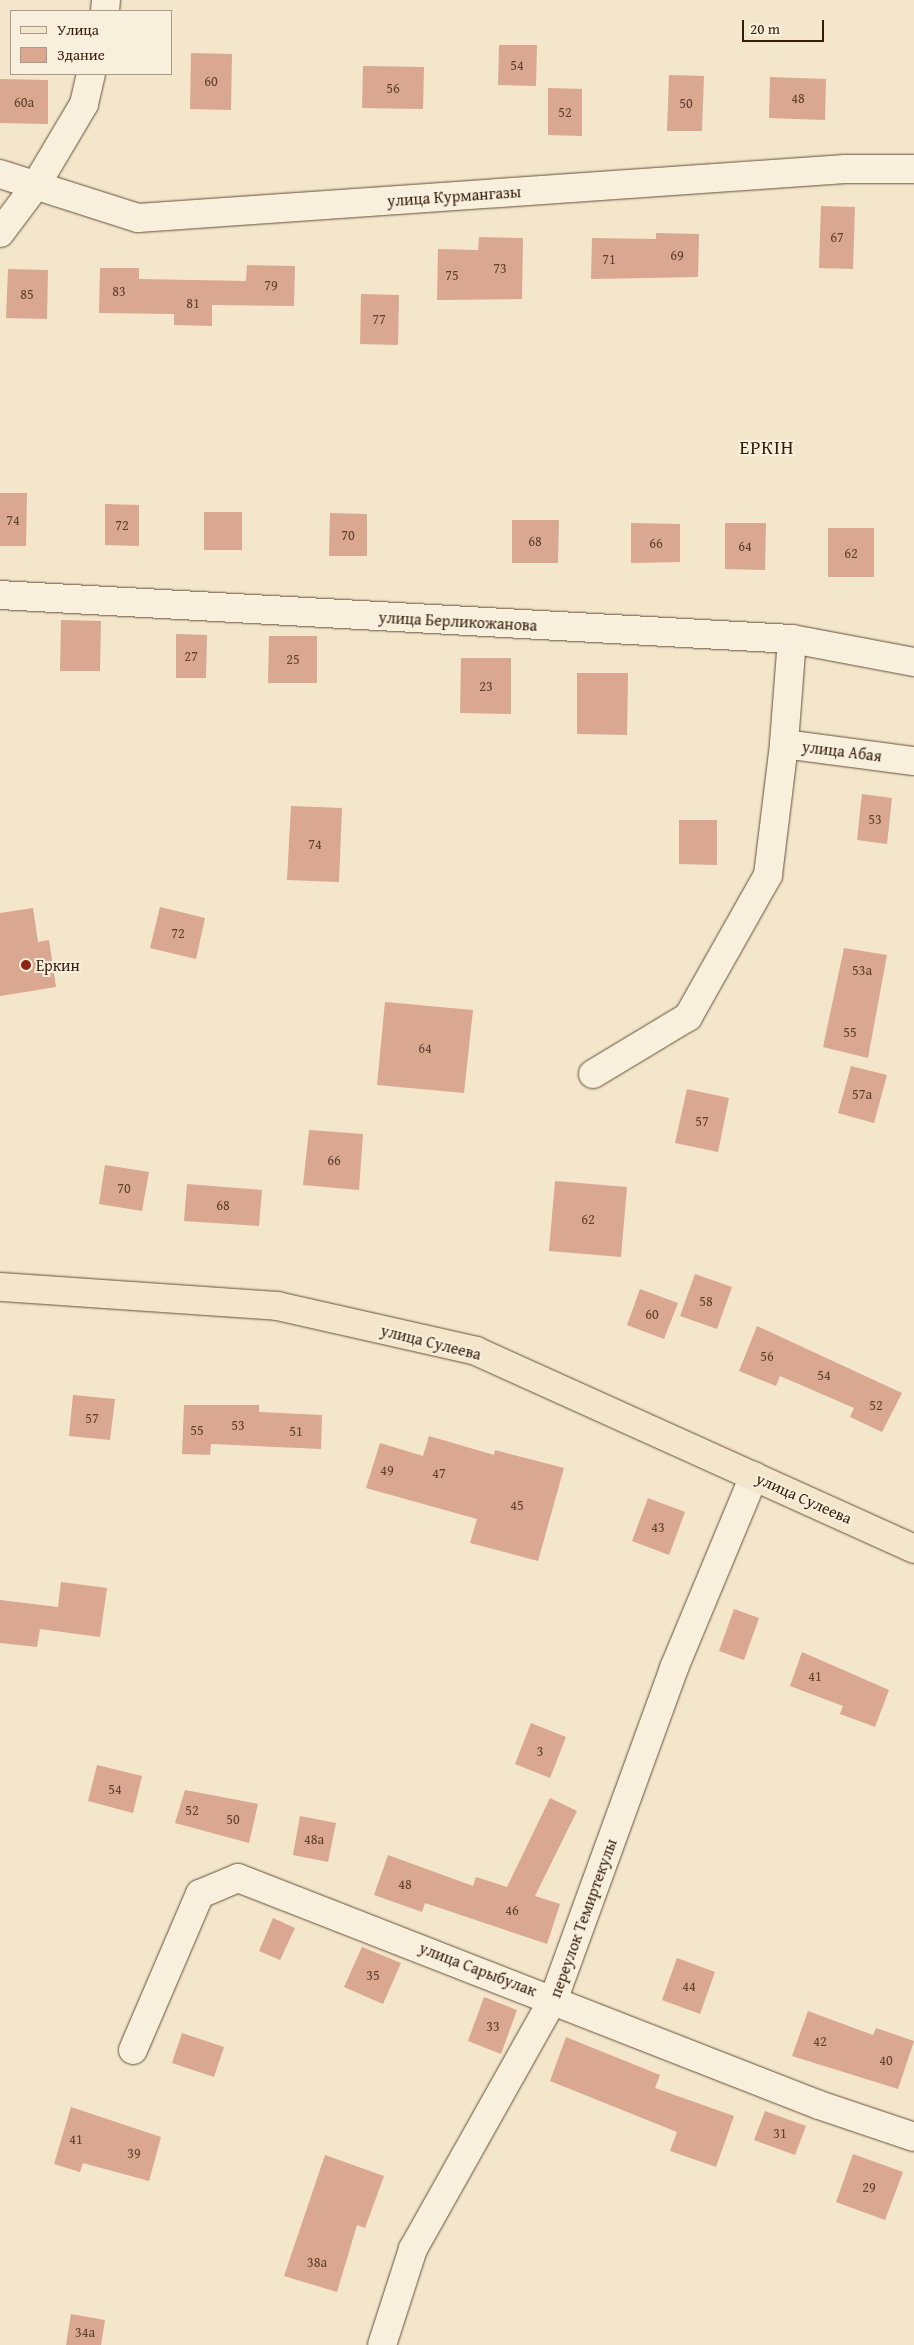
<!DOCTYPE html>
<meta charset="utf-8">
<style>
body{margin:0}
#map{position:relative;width:914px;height:2345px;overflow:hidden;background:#f4e6ca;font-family:"Gentium Book Plus",serif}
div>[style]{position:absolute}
.building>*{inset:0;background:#daa790}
.roads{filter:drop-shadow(0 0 1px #654f39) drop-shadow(0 0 1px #654f39)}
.minor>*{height:28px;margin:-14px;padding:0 14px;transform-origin:14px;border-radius:14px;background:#f8efdd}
.major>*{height:28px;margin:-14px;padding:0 14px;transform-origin:14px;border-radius:14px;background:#f4e6ca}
.dots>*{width:14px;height:14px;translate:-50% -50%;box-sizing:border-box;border:2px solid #f8efdd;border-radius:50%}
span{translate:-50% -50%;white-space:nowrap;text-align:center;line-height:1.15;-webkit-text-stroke:4px #f8efdd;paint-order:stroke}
.number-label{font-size:14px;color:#5e402b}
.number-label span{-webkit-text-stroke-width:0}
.street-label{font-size:16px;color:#351d09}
.poi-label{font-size:16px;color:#351d09}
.left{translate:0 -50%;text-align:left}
.quarter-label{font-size:19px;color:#351d09;letter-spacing:1px}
.legend{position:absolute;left:10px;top:10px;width:162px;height:65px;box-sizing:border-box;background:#f8efdd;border:1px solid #aa9b88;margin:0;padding:6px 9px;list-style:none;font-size:15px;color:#351d09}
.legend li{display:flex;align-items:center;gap:10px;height:25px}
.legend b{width:25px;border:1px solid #aa9b88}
.scale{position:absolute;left:742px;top:20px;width:82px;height:22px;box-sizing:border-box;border:2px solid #351d09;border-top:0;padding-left:6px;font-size:15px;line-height:18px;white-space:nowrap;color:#351d09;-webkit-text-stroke:4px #f8efdd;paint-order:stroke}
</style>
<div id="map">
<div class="building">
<div style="clip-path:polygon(499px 45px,537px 45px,536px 86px,498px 85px)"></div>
<div style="clip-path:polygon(191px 53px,232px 54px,231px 110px,190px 109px)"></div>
<div style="clip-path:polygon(363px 66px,424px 67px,423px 109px,362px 108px)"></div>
<div style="clip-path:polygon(669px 75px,704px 76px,702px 131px,667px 131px)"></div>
<div style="clip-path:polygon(770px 77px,826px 79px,825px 120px,769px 118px)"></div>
<div style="clip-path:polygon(0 79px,48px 80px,48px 124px,0 123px)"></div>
<div style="clip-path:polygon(548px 88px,582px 89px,582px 136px,548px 135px)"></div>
<div style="clip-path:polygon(821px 206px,855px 207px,853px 269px,819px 268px)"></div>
<div style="clip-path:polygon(656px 233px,699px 234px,698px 277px,591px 279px,592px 238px,656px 239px)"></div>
<div style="clip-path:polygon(479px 237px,523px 238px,522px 299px,437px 300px,438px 249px,478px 250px)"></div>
<div style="clip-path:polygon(247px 265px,295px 266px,294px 306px,212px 305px,212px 326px,174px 325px,174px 314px,99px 313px,100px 268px,139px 268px,139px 279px,246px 281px)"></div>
<div style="clip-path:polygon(8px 269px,48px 270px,47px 319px,6px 318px)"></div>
<div style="clip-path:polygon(361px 294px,399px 295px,398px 345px,360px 344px)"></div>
<div style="clip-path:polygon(0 493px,27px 493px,26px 546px,0 546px)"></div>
<div style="clip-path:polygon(105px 504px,139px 505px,139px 546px,105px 545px)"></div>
<div style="clip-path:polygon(204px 512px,242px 512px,242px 550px,204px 550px)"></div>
<div style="clip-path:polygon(330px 513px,367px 514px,367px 556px,329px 556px)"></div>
<div style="clip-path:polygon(512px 520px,559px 520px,558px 563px,512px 563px)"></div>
<div style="clip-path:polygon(631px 523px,680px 524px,680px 562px,631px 563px)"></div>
<div style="clip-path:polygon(725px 523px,766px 523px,765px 570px,725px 569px)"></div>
<div style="clip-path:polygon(828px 528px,874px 528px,874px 577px,828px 577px)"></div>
<div style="clip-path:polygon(61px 620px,101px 621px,100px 671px,60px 671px)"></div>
<div style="clip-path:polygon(176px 634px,207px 635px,206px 678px,176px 678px)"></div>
<div style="clip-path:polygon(269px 636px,317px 636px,317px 683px,268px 683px)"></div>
<div style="clip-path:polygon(461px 658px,511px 658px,511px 714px,460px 713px)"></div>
<div style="clip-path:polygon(577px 673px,628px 673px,627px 735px,577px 734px)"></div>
<div style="clip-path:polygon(862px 794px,892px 798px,887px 844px,857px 840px)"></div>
<div style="clip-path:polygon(291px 806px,342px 808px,339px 882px,287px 880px)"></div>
<div style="clip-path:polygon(679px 820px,717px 820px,717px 865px,679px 864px)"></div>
<div style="clip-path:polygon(160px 907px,205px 918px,196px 959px,150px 948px)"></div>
<div style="clip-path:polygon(33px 908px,38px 942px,49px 940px,56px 987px,0 996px,0 913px)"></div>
<div style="clip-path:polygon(844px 948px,887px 955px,868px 1058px,823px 1047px)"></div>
<div style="clip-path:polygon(385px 1002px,473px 1010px,464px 1093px,377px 1085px)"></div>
<div style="clip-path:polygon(851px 1066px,887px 1075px,874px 1123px,838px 1113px)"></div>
<div style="clip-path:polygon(687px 1089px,729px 1098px,718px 1152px,675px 1143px)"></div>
<div style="clip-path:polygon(309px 1130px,363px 1134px,359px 1190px,303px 1185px)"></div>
<div style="clip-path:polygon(105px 1165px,149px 1172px,142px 1211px,99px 1204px)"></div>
<div style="clip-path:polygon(555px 1181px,627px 1187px,621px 1257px,549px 1251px)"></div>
<div style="clip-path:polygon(187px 1184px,262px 1190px,259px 1226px,184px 1221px)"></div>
<div style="clip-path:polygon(695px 1274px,732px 1287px,717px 1329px,680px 1316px)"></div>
<div style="clip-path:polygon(640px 1289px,678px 1303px,664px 1339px,627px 1325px)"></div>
<div style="clip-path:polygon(757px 1326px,902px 1393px,882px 1432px,850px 1417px,854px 1408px,780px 1376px,776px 1386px,739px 1371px)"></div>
<div style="clip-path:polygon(73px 1395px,115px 1399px,110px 1440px,69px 1436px)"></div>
<div style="clip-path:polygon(184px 1405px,259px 1405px,259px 1412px,322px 1415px,321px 1449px,211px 1444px,210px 1455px,182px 1454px)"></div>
<div style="clip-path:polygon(429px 1436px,494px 1455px,495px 1450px,564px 1468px,538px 1561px,470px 1543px,477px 1519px,366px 1488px,380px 1443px,423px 1456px)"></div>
<div style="clip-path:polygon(648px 1498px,685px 1512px,669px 1555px,632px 1541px)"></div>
<div style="clip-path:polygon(61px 1582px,107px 1588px,100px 1637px,40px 1629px,37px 1647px,0 1643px,0 1600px,58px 1607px)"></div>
<div style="clip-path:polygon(734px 1609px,759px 1618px,744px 1660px,719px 1651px)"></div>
<div style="clip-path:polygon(802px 1652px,889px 1690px,875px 1727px,840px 1714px,843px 1706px,790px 1686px)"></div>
<div style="clip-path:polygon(531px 1723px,566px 1737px,550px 1778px,515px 1764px)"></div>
<div style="clip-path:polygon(97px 1765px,142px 1776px,133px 1813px,88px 1801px)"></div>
<div style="clip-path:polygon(185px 1790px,258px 1804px,249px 1843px,175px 1823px)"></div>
<div style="clip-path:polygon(550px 1798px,577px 1811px,535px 1896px,560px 1904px,547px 1944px,425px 1903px,422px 1912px,374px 1895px,388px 1855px,473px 1886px,476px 1877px,507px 1887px)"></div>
<div style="clip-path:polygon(300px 1816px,336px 1823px,328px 1862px,293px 1855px)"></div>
<div style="clip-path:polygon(273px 1918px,295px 1928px,280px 1960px,259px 1951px)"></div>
<div style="clip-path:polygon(362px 1947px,401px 1963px,383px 2004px,344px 1987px)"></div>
<div style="clip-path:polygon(677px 1958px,715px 1972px,700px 2014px,662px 2000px)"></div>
<div style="clip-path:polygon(484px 1997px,517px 2010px,501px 2054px,468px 2041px)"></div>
<div style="clip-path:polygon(808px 2011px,873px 2035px,876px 2028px,914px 2041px,898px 2089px,792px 2056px)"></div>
<div style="clip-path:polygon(182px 2033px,224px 2047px,214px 2077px,172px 2063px)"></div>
<div style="clip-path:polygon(566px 2037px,660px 2075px,655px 2088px,734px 2116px,716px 2167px,670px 2151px,677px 2132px,550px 2081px)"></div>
<div style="clip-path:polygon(71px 2107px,161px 2137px,149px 2181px,83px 2163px,80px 2172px,54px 2164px)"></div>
<div style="clip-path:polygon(765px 2111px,806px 2126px,795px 2155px,754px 2140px)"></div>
<div style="clip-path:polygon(853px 2154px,903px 2172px,885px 2220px,836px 2202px)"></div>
<div style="clip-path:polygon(325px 2155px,384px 2176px,365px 2228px,357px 2225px,337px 2292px,284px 2276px)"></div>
<div style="clip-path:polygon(71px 2314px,105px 2320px,101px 2345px,66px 2345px)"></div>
</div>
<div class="roads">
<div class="minor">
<div style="left:105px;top:11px;width:11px;rotate:-85deg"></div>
<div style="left:0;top:174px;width:145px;rotate:17.7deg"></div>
<div style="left:138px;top:218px;width:709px;rotate:-3.96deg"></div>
<div style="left:845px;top:169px;width:69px"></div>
<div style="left:0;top:233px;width:60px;rotate:-53.1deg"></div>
<div style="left:36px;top:185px;width:94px;rotate:-59.3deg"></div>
<div style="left:84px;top:104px;width:31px;rotate:-77deg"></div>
<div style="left:0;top:595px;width:793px;rotate:3.18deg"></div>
<div style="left:792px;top:639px;width:124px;rotate:10.7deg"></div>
<div style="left:792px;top:639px;width:105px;rotate:94.4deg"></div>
<div style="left:784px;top:744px;width:131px;rotate:7.5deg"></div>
<div style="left:593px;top:1074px;width:111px;rotate:-31deg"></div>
<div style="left:688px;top:1017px;width:163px;rotate:-60.6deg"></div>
<div style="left:768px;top:875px;width:132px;rotate:-83deg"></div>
<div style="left:133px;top:2050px;width:170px;rotate:-66.8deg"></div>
<div style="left:200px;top:1894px;width:41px;rotate:-22.8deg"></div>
<div style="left:238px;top:1878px;width:624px;rotate:21.34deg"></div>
<div style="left:819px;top:2105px;width:100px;rotate:18.6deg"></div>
<div style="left:382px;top:2345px;width:101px;rotate:-72.1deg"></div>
<div style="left:413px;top:2249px;width:288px;rotate:-60.7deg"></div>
<div style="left:554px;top:1998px;width:351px;rotate:-70deg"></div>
<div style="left:674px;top:1668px;width:208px;rotate:-67.4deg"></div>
</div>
<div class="major">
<div style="left:0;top:1287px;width:278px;rotate:3.9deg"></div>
<div style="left:277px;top:1306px;width:204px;rotate:12.7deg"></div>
<div style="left:476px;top:1351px;width:481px;rotate:24.3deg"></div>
</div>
</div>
<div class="dots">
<div style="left:26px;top:965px;background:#8f2418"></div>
</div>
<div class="number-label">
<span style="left:517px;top:65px">54</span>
<span style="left:211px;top:81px">60</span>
<span style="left:393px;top:88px">56</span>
<span style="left:798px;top:98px">48</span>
<span style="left:24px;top:102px">60а</span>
<span style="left:686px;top:103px">50</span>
<span style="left:565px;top:112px">52</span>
<span style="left:837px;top:237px">67</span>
<span style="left:677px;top:255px">69</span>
<span style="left:609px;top:259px">71</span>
<span style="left:500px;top:268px">73</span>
<span style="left:452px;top:275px">75</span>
<span style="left:271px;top:285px">79</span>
<span style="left:119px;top:291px">83</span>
<span style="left:27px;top:294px">85</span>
<span style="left:193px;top:303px">81</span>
<span style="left:379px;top:319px">77</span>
<span style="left:13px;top:520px">74</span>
<span style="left:122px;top:525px">72</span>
<span style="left:348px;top:535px">70</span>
<span style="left:535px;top:541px">68</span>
<span style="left:656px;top:543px">66</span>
<span style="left:745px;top:546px">64</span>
<span style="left:851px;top:553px">62</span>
<span style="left:191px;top:656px">27</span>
<span style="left:293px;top:659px">25</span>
<span style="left:486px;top:686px">23</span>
<span style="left:875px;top:819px">53</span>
<span style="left:315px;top:844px">74</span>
<span style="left:178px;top:933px">72</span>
<span style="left:862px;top:970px">53а</span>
<span style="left:850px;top:1032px">55</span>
<span style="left:425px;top:1048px">64</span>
<span style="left:862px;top:1094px">57а</span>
<span style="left:702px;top:1121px">57</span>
<span style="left:334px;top:1160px">66</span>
<span style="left:124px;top:1188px">70</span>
<span style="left:223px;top:1205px">68</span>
<span style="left:588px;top:1219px">62</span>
<span style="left:706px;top:1301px">58</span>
<span style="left:652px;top:1314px">60</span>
<span style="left:767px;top:1356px">56</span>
<span style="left:824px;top:1375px">54</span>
<span style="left:876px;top:1405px">52</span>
<span style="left:92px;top:1418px">57</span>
<span style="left:238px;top:1425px">53</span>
<span style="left:197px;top:1430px">55</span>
<span style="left:296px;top:1431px">51</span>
<span style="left:387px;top:1470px">49</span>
<span style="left:439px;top:1473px">47</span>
<span style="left:517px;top:1505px">45</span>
<span style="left:658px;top:1527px">43</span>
<span style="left:815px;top:1676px">41</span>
<span style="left:540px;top:1751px">3</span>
<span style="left:115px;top:1789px">54</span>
<span style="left:192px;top:1810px">52</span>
<span style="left:233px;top:1819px">50</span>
<span style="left:314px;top:1839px">48а</span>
<span style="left:405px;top:1884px">48</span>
<span style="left:512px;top:1910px">46</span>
<span style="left:373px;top:1975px">35</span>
<span style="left:689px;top:1986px">44</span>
<span style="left:493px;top:2026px">33</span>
<span style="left:820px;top:2041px">42</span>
<span style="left:886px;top:2060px">40</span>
<span style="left:780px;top:2133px">31</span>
<span style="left:76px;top:2139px">41</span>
<span style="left:134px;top:2153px">39</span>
<span style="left:869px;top:2187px">29</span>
<span style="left:317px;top:2262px">38а</span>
<span style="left:85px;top:2332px">34а</span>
</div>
<div class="street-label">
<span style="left:454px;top:196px;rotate:-4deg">улица Курмангазы</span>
<span style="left:458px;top:621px;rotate:3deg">улица Берликожанова</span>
<span style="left:842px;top:751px;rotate:7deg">улица Абая</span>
<span style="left:431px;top:1342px;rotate:14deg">улица Сулеева</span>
<span style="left:804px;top:1498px;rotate:24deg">улица Сулеева</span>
<span style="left:583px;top:1918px;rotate:-70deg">переулок Темиртекулы</span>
<span style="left:478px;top:1969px;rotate:21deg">улица Сарыбулак</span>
</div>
<div class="poi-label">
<span class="left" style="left:36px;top:965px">Еркин</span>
</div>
<div class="quarter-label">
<span style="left:767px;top:448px">ЕРКІН</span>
</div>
<ul class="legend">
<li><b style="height:6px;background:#f4e6ca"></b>Улица</li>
<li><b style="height:14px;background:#daa790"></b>Здание</li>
</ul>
<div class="scale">20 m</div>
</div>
